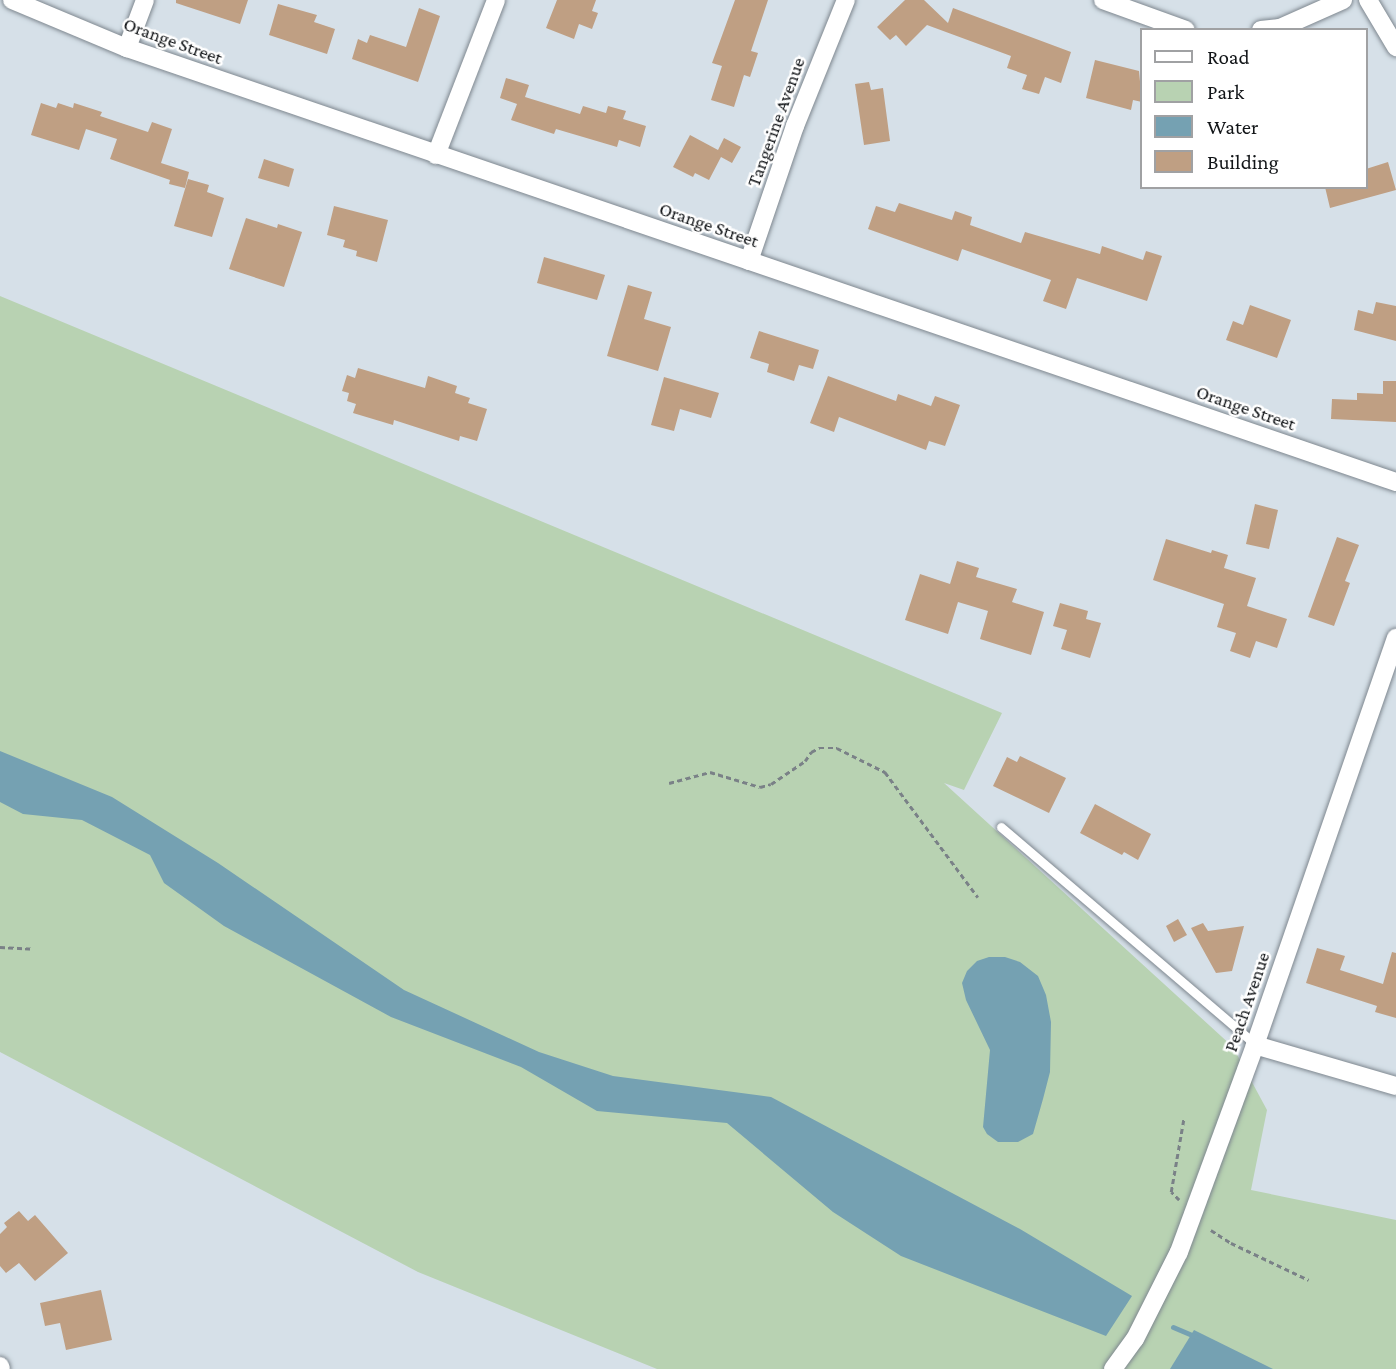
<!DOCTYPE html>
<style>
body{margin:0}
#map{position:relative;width:1396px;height:1369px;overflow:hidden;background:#d6e0e8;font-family:"Crimson Pro",serif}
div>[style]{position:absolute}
.green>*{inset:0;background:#b8d2b2}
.water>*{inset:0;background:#75a1b2}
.stream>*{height:5px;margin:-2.5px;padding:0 2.5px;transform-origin:2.5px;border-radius:2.5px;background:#75a1b2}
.building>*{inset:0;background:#bf9f83}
.path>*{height:2.5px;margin-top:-1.25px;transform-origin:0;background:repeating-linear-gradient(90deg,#7a8187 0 5px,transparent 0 8.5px)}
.roads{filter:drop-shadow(0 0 2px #7e878f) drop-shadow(0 0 2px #7e878f)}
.service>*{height:9px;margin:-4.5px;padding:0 4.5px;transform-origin:4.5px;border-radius:4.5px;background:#fff}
.minor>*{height:18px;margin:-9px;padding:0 9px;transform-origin:9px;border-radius:9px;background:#fff}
span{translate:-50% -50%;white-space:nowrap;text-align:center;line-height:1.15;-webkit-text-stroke:5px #fff;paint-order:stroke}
.street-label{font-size:19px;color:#121518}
.legend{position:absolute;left:1140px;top:28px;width:228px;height:161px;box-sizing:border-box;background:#fff;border:2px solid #a0a1a3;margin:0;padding:9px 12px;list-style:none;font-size:21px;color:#121518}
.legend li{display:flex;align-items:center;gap:14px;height:35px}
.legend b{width:35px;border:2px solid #a0a1a3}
</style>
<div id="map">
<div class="green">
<div style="clip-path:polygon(0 296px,1002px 713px,964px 790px,944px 783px,1233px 1047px,1267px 1110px,1251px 1190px,1396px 1220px,1396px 1369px,657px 1369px,418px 1272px,0 1052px)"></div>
</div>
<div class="water">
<div style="clip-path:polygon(0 751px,112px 797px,218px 863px,404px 990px,539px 1052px,613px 1076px,771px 1097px,1020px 1229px,1132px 1296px,1106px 1336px,901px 1256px,833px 1212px,727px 1123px,597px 1111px,521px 1067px,391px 1017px,224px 926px,164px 883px,150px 855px,82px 820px,23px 814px,0 802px)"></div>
<div style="clip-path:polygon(989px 957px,1005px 957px,1020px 962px,1038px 976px,1046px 995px,1051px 1022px,1050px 1072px,1043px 1099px,1033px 1134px,1018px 1142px,998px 1142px,987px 1134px,983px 1127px,990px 1050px,966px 1000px,962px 983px,967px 971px,977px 961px)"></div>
<div style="clip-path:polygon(1194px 1330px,1273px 1369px,1170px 1369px)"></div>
</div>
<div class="stream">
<div style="left:1173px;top:1327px;width:25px;rotate:23deg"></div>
</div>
<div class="building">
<div style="clip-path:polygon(176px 0,248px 0,240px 24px,176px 3px)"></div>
<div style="clip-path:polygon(557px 0,596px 0,592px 11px,598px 13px,592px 29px,579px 24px,574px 39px,546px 28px)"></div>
<div style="clip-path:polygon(735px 0,768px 0,751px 51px,758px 53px,750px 77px,744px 75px,734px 107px,711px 100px,722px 66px,712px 63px)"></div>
<div style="clip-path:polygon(905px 0,924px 0,948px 23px,953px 8px,1071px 52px,1061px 83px,1045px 77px,1039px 94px,1022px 89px,1027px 75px,1007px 68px,1011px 56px,927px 25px,906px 46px,896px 35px,890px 40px,877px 27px)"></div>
<div style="clip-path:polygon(278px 4px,317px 15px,314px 22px,335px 29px,327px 54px,269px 35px)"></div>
<div style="clip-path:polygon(419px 8px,440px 16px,418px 82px,352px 59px,358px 39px,367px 43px,370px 35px,406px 47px)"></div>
<div style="clip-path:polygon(1095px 60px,1139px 71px,1142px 102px,1133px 100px,1131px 110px,1086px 98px)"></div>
<div style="clip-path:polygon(506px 78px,529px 85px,525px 97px,580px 114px,583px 106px,606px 113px,608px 106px,626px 111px,623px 119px,646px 126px,640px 147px,619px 140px,617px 147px,556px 129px,554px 134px,511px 120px,517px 104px,500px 98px)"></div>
<div style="clip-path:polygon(869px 82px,871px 90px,883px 88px,890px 141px,864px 145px,855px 84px)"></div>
<div style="clip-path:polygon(41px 103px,56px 108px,58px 103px,73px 108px,74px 103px,102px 112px,100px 116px,148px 132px,152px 122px,172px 129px,161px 163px,189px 172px,185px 188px,169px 184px,170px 180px,110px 159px,117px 139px,86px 129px,79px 150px,31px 135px)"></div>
<div style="clip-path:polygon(690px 135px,718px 150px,724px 138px,741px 147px,732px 163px,721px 157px,709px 180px,695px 173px,693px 177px,673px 167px)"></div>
<div style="clip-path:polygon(264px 159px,294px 169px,289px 187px,258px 178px)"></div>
<div style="clip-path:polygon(1388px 162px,1396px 190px,1330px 208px,1325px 187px,1366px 187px,1366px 169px)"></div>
<div style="clip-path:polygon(188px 179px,209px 185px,207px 192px,224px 198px,212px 237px,174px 226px)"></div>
<div style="clip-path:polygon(899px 203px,952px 220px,955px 211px,972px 217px,970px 225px,1021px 243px,1025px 232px,1100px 254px,1102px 246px,1143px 260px,1146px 251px,1162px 256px,1147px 301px,1077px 278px,1066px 309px,1043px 301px,1051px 280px,962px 249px,958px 261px,868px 229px,876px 206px,895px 212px)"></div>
<div style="clip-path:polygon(334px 206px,388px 220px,377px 262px,356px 256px,357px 251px,343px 247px,345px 240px,327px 235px)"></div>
<div style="clip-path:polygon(246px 218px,277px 228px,278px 224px,302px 232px,284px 287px,229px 269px)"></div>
<div style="clip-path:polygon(544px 257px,605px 275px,597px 300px,537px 283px)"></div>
<div style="clip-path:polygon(628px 285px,652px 292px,644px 319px,671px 327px,658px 371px,607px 356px)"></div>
<div style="clip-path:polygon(1376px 302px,1396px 306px,1396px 341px,1354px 330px,1358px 310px,1373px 314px)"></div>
<div style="clip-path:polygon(1250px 305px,1291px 320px,1277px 358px,1226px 340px,1233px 321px,1243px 325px)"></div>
<div style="clip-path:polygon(759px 331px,819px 350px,813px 369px,799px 365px,794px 381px,767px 372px,769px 364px,750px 358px)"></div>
<div style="clip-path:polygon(358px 368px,425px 388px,428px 376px,457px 386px,455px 393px,470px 398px,468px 403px,487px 409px,477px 441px,460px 436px,459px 441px,394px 420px,393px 425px,353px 413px,356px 404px,347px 401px,349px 393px,342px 391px,347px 375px,355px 378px)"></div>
<div style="clip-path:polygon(828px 376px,896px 401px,898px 394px,931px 406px,935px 396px,960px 405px,945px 446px,929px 441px,926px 450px,839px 417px,834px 432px,810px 423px)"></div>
<div style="clip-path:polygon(664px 377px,719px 393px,711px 418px,680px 409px,674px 431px,651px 425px)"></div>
<div style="clip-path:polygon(1383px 381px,1396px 381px,1396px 422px,1331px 419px,1332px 399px,1357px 400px,1357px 393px,1383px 394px)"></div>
<div style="clip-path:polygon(1255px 504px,1278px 510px,1269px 549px,1246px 544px)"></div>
<div style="clip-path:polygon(1337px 537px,1359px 545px,1345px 581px,1350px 583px,1334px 626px,1308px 617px)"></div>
<div style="clip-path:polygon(1166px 539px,1211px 553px,1212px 550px,1228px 555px,1224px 568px,1256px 578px,1247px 606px,1287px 619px,1277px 648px,1256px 641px,1250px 658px,1230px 651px,1236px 633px,1217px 627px,1224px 604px,1153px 580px)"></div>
<div style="clip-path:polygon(957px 561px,979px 568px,976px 577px,1017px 589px,1012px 602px,1044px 612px,1031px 655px,980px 639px,988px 611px,958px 602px,948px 634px,905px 620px,920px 574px,950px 584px)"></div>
<div style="clip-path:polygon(1060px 603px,1088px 611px,1086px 619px,1101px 623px,1090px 658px,1061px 649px,1067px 630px,1053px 626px)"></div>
<div style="clip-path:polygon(1020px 756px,1066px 778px,1049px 813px,993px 786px,1007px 757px,1017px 762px)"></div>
<div style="clip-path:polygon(1095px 804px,1151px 834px,1138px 860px,1124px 852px,1122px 855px,1080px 833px)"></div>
<div style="clip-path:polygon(1178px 919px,1187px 935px,1174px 942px,1166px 926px)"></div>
<div style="clip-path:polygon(1203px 923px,1208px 931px,1244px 926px,1232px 971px,1216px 973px,1191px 928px)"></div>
<div style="clip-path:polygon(1317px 948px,1345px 956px,1340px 970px,1383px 984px,1392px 952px,1396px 953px,1396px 1018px,1375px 1012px,1377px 1006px,1306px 983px)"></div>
<div style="clip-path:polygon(19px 1211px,28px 1221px,35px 1215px,68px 1253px,35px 1281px,19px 1263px,6px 1273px,0 1266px,0 1234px,7px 1227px,4px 1223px)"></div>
<div style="clip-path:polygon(101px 1290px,112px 1340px,66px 1350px,60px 1323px,45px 1326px,40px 1303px)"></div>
</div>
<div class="path">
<div style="left:669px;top:783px;width:42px;rotate:-15deg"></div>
<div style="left:710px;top:772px;width:52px;rotate:16.7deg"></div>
<div style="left:760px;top:787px;width:11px;rotate:-15deg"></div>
<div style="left:771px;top:784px;width:41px;rotate:-34.1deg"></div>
<div style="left:805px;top:761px;width:11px;rotate:-56deg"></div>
<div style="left:811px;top:752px;width:9px;rotate:-27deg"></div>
<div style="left:819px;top:748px;width:18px"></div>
<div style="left:837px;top:748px;width:54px;rotate:26.6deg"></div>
<div style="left:885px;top:772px;width:156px;rotate:53.4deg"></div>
<div style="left:0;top:947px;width:33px;rotate:3deg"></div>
<div style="left:1179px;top:1200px;width:11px;rotate:-135deg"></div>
<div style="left:1171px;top:1192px;width:76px;rotate:-80.2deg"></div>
<div style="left:1211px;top:1230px;width:24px;rotate:33deg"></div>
<div style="left:1231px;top:1243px;width:86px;rotate:25.4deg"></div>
</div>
<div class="roads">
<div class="service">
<div style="left:1001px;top:827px;width:334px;rotate:40.5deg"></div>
</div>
<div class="minor">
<div style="left:12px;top:0;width:125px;rotate:22.7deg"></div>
<div style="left:127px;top:48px;width:1341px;rotate:18.88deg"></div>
<div style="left:1103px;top:0;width:88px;rotate:19.9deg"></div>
<div style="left:1368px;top:0;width:55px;rotate:59.2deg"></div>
<div style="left:1261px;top:30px;width:19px;rotate:-6deg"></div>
<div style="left:1280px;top:28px;width:69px;rotate:-24deg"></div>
<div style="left:127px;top:48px;width:51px;rotate:-69.4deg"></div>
<div style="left:436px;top:155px;width:166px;rotate:-68.8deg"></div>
<div style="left:749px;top:261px;width:143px;rotate:-71.2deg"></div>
<div style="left:795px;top:126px;width:136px;rotate:-68deg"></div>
<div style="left:1255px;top:1045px;width:147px;rotate:16.2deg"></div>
<div style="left:0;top:1366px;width:3px;rotate:72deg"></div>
<div style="left:1113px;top:1369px;width:37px;rotate:-54deg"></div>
<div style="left:1135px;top:1339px;width:97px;rotate:-63.2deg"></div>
<div style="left:1179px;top:1252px;width:221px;rotate:-69.8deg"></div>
<div style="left:1255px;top:1045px;width:431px;rotate:-70.9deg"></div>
</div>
</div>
<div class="street-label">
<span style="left:173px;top:41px;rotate:20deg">Orange Street</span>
<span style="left:776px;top:122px;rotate:-70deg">Tangerine Avenue</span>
<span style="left:709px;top:225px;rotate:19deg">Orange Street</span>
<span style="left:1246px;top:408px;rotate:19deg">Orange Street</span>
<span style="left:1247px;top:1002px;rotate:-71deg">Peach Avenue</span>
</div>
<ul class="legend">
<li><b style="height:9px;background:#fff"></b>Road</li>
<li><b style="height:19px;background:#b8d2b2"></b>Park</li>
<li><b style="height:19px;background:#75a1b2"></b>Water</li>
<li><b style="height:19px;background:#bf9f83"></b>Building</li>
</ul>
</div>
